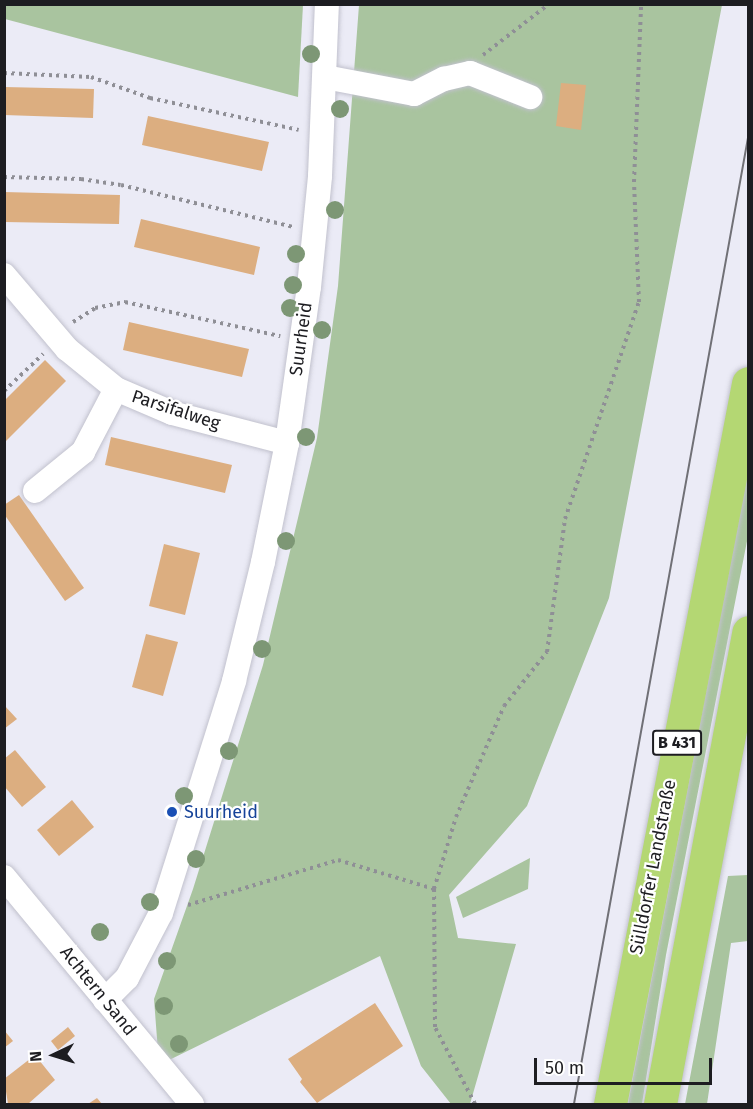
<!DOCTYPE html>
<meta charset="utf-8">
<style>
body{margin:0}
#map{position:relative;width:753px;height:1109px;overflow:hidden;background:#ebebf6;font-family:"Fira Sans",sans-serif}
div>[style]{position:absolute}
.green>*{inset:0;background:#a9c49f}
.building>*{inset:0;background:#dcae80}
.path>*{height:4px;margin-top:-2px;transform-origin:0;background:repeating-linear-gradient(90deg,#8f8f96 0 3px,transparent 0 7.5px)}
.roads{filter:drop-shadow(0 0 2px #c1c1cd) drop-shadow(0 0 2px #c1c1cd)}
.minor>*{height:24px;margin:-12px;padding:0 12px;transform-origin:12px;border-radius:12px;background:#fff}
.highway>*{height:33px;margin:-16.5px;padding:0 16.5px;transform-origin:16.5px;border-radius:16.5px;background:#b4d773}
.tram>*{height:1.5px;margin:-0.75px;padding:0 0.75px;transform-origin:0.75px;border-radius:0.75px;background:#707076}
.trees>*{width:18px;height:18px;margin:-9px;border-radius:50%;background:#7d9775}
.dots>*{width:16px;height:16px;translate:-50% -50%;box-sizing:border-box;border:3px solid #fff;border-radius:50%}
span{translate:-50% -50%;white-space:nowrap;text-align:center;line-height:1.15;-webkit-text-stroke:4.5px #fff;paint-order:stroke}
.shield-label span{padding:2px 4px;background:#fff;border:2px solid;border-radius:4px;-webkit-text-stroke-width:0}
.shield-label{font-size:16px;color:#1d1d21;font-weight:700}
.street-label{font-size:18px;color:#1d1d21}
.transit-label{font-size:18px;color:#164399}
.left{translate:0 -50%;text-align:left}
.frame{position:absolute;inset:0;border:6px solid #1d1d21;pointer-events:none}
.north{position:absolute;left:24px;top:1025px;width:60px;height:60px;-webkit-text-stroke:4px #fff;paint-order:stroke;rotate:266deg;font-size:16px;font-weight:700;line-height:24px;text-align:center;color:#1d1d21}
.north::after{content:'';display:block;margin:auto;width:21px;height:27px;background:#1d1d21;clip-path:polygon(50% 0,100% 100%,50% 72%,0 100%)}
.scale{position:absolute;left:534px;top:1058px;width:178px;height:27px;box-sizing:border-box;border:3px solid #1d1d21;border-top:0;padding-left:8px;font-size:18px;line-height:21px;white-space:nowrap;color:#1d1d21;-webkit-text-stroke:4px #fff;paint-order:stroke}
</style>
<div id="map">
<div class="green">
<div style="clip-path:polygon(4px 5px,303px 5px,298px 97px,5px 19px)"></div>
<div style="clip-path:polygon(359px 5px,722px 5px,609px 598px,527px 806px,449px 895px,458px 938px,516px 944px,470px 1104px,451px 1104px,421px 1066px,380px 956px,159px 1065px,154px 999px,193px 889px,263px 665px,317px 438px,338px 286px)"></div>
<div style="clip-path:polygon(748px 471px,748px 536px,666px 955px,642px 1104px,628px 1104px)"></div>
<div style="clip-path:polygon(530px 858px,528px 889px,463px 918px,456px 897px)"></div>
<div style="clip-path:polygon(748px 875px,748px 941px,731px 943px,707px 1104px,685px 1104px,728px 876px)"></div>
</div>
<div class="building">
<div style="clip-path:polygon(561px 83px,586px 85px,581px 130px,556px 126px)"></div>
<div style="clip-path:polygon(4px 87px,94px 89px,93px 118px,4px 115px)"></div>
<div style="clip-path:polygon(148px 116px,269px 142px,262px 171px,142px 145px)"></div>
<div style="clip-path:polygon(4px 192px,120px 195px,119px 224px,4px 222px)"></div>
<div style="clip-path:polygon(141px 219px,260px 247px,254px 275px,134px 247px)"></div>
<div style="clip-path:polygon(129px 322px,249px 349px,242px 377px,123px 350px)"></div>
<div style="clip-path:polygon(45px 360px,66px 381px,4px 443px,4px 401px)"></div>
<div style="clip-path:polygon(111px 437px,232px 465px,225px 493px,105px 465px)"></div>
<div style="clip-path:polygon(19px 495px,84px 588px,65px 601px,4px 514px,4px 505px)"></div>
<div style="clip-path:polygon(164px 544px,200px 553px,185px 615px,149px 606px)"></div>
<div style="clip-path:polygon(146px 634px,178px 642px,163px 696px,132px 687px)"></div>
<div style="clip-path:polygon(4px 705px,17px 719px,4px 729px)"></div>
<div style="clip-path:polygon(15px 750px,46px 787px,22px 807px,4px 786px,4px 759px)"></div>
<div style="clip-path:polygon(72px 800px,94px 827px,59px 856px,37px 830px)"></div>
<div style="clip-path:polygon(375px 1003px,403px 1046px,317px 1103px,300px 1082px,302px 1079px,288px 1059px)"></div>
<div style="clip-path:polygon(68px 1027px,75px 1036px,58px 1050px,51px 1041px)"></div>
<div style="clip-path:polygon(4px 1030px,13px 1041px,4px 1048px)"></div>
<div style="clip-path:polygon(35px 1055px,55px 1080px,28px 1104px,8px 1104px,4px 1079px)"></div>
<div style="clip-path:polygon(97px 1098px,102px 1104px,88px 1104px)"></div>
</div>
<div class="path">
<div style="left:483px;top:55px;width:83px;rotate:-37.7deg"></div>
<div style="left:4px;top:73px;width:87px;rotate:2.6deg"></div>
<div style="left:91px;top:77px;width:63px;rotate:19.6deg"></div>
<div style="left:150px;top:98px;width:152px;rotate:12.1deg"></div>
<div style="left:4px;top:177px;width:77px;rotate:1.5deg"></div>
<div style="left:81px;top:179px;width:40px;rotate:8.5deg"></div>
<div style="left:121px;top:185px;width:177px;rotate:13.7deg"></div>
<div style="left:73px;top:322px;width:26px;rotate:-32deg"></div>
<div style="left:95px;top:308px;width:31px;rotate:-11deg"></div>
<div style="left:125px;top:302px;width:159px;rotate:12.4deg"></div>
<div style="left:4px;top:391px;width:54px;rotate:-43.5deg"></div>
<div style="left:188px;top:905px;width:157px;rotate:-16.7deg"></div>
<div style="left:338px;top:860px;width:100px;rotate:16.8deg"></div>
<div style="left:475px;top:1104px;width:87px;rotate:-117.5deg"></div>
<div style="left:435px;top:1027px;width:138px;rotate:-90.4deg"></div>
<div style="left:434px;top:889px;width:75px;rotate:-73deg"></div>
<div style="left:456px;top:817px;width:121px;rotate:-66.6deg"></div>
<div style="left:504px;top:706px;width:69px;rotate:-51.5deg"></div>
<div style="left:547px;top:652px;width:134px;rotate:-82.3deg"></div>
<div style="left:565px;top:519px;width:229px;rotate:-71.2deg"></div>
<div style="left:639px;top:302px;width:120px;rotate:-92.4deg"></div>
<div style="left:634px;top:182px;width:178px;rotate:-87.7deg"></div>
</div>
<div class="roads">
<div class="minor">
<div style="left:325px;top:77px;width:91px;rotate:10.8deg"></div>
<div style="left:414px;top:94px;width:34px;rotate:-27deg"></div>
<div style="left:444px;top:79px;width:27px;rotate:-13deg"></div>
<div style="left:470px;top:73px;width:65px;rotate:21.8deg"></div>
<div style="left:4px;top:275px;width:97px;rotate:49.6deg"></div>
<div style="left:67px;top:349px;width:63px;rotate:39.2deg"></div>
<div style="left:116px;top:389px;width:61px;rotate:23.2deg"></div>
<div style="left:172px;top:413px;width:119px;rotate:14.6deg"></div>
<div style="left:35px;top:491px;width:62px;rotate:-39.1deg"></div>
<div style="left:83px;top:452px;width:71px;rotate:-62.4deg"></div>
<div style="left:4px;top:877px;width:295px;rotate:50.4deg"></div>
<div style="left:105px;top:1000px;width:31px;rotate:-45deg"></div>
<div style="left:127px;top:978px;width:73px;rotate:-62.4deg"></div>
<div style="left:161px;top:913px;width:243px;rotate:-72.5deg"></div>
<div style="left:234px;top:681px;width:122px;rotate:-76.3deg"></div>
<div style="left:263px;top:562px;width:121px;rotate:-78.6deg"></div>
<div style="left:287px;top:443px;width:158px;rotate:-82deg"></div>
<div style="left:309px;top:287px;width:112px;rotate:-84.3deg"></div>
<div style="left:320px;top:176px;width:172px;rotate:-87.7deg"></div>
</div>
<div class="highway">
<div style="left:610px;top:1104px;width:734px;rotate:-79.16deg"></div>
<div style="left:660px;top:1104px;width:480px;rotate:-79.4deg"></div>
</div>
</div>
<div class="tram">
<div style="left:574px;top:1104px;width:982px;rotate:-79.79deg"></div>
</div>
<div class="trees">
<div style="left:311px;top:54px"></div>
<div style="left:340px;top:109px"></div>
<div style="left:335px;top:210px"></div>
<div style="left:296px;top:254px"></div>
<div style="left:293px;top:285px"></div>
<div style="left:290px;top:308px"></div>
<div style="left:322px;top:330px"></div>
<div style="left:306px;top:437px"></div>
<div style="left:286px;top:541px"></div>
<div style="left:262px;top:649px"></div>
<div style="left:229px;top:751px"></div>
<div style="left:184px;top:796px"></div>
<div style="left:196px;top:859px"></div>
<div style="left:150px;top:902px"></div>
<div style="left:100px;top:932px"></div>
<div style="left:167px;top:961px"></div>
<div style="left:164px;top:1006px"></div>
<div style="left:179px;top:1044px"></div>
</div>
<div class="dots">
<div style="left:172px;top:812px;background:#1a4fb4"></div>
</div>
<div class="shield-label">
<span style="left:677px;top:743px">B 431</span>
</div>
<div class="street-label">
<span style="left:301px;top:339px;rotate:-82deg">Suurheid</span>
<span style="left:176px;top:410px;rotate:18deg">Parsifalweg</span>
<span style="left:653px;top:867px;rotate:-79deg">Sülldorfer Landstraße</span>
<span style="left:98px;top:991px;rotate:51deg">Achtern Sand</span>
</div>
<div class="transit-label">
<span class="left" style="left:184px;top:812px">Suurheid</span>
</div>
<div class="frame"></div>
<div class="north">N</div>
<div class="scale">50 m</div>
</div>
